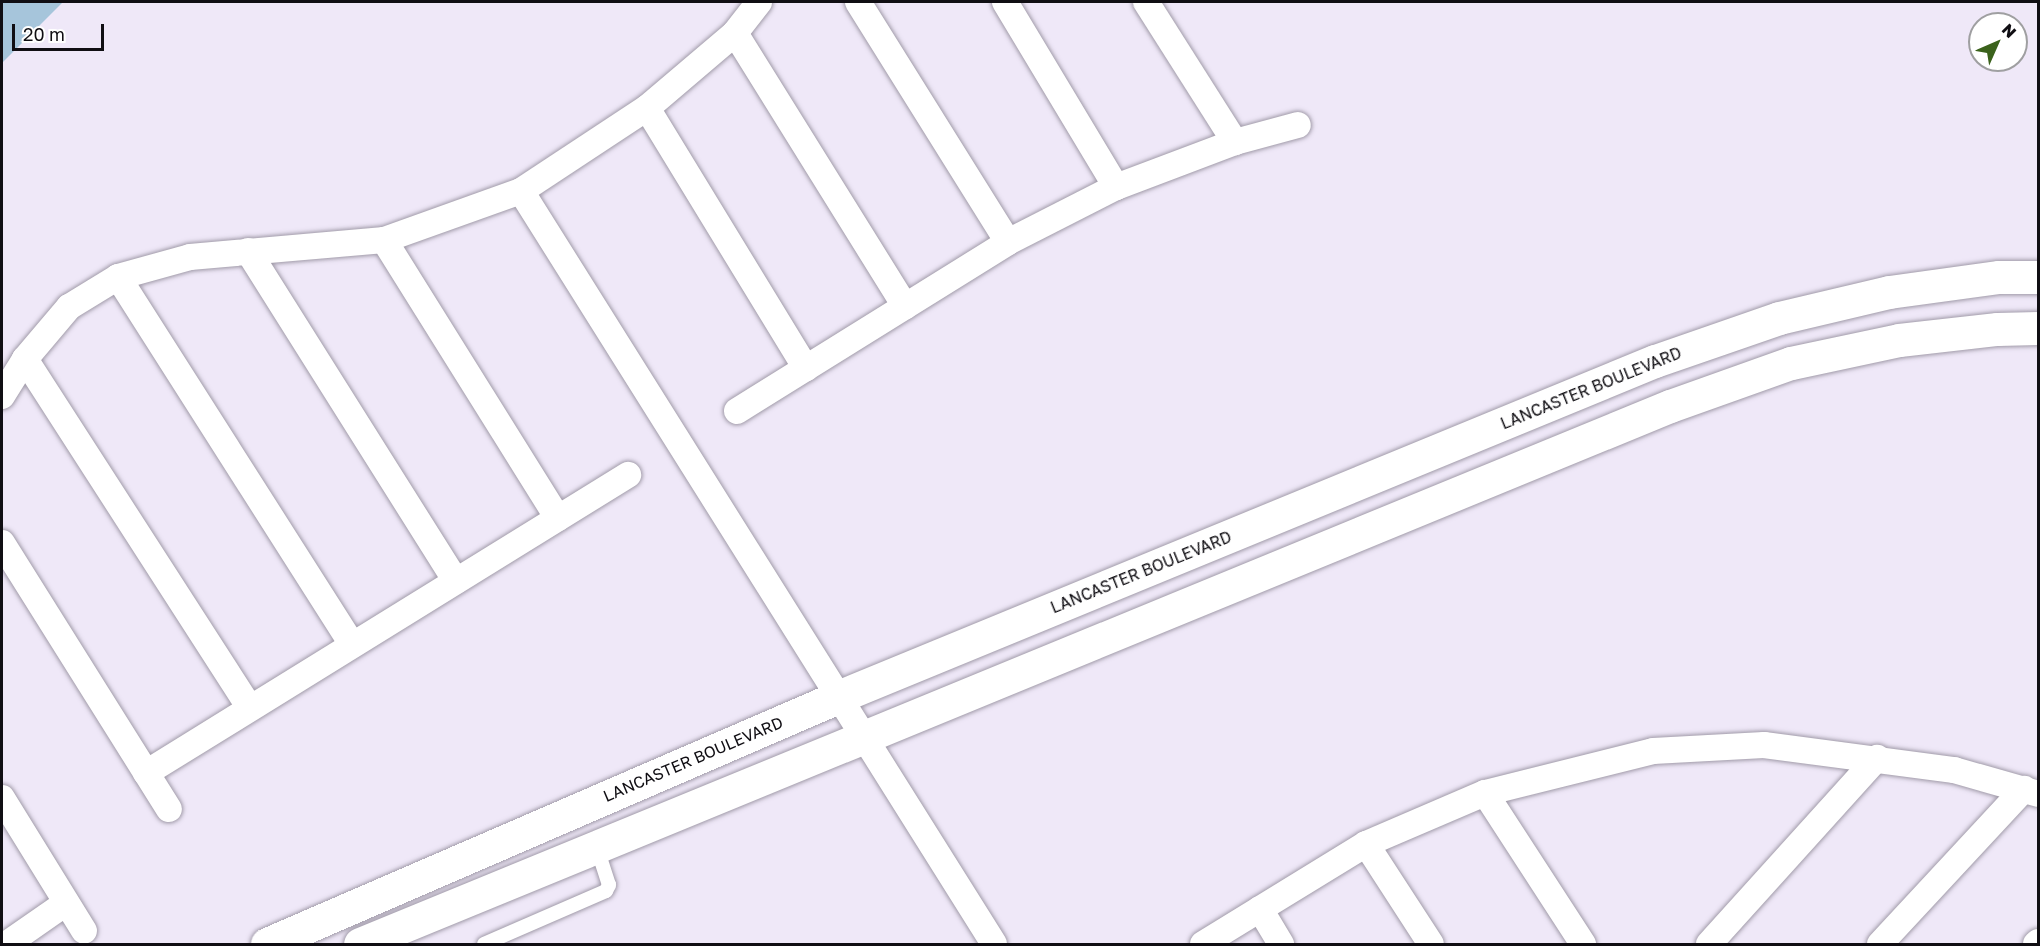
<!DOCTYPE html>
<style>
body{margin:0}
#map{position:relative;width:2040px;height:946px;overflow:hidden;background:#efe8f8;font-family:"Golos Text",sans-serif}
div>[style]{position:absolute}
.water>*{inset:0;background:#a6c5db}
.roads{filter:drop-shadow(0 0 2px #a19ba9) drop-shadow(0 0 2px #a19ba9)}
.service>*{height:14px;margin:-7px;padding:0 7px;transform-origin:7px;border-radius:7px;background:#fff}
.minor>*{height:26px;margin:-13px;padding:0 13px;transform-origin:13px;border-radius:13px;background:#fff}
.secondary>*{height:33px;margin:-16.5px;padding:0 16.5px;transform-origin:16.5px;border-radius:16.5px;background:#fff}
span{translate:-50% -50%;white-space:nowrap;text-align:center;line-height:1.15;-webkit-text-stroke:6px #fff;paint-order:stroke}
.street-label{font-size:16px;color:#100e13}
.frame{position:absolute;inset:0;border:3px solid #100e13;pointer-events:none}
.north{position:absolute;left:1968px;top:12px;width:60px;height:60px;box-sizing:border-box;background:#fff;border:2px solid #9f9fa1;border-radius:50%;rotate:45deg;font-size:16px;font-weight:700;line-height:24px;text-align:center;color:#100e13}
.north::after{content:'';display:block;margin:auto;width:21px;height:27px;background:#3b621c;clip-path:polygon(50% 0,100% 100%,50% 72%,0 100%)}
.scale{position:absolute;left:12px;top:24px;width:92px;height:27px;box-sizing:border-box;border:3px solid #100e13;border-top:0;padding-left:8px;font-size:18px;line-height:21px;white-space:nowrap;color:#100e13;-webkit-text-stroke:4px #fff;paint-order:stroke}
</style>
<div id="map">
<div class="water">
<div style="clip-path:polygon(2px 2px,63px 2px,2px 63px)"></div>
</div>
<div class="roads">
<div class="service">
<div style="left:484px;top:944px;width:133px;rotate:-23.5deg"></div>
<div style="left:606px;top:891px;width:7px;rotate:-63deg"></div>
<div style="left:609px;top:885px;width:40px;rotate:-108deg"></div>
</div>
<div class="minor">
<div style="left:858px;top:2px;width:283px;rotate:58deg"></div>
<div style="left:1005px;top:2px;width:216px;rotate:59deg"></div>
<div style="left:1146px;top:2px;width:166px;rotate:57.6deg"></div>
<div style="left:735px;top:33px;width:322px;rotate:58.1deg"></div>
<div style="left:647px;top:108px;width:305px;rotate:58.6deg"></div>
<div style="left:521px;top:191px;width:889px;rotate:57.86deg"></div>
<div style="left:384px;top:240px;width:328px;rotate:58deg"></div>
<div style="left:248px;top:251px;width:390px;rotate:57.8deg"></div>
<div style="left:118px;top:277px;width:436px;rotate:57.5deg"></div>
<div style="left:25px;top:359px;width:415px;rotate:57.2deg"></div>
<div style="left:2px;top:396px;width:44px;rotate:-58.1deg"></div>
<div style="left:25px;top:359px;width:68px;rotate:-49.8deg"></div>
<div style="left:69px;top:307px;width:57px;rotate:-31.5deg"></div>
<div style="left:118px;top:277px;width:75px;rotate:-15.5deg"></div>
<div style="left:190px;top:257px;width:195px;rotate:-5deg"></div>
<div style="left:384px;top:240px;width:145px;rotate:-19.7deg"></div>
<div style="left:521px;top:191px;width:151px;rotate:-33.4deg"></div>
<div style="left:647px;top:108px;width:116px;rotate:-40.4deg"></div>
<div style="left:735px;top:33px;width:39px;rotate:-52deg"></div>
<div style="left:737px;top:411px;width:319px;rotate:-31.9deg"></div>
<div style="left:1008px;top:242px;width:121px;rotate:-27deg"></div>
<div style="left:1116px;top:187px;width:127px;rotate:-20.7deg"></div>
<div style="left:1235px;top:142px;width:65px;rotate:-15.1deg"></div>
<div style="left:2px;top:543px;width:314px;rotate:57.9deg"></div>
<div style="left:146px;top:773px;width:567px;rotate:-31.73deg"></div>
<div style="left:1485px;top:793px;width:180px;rotate:57deg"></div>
<div style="left:2px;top:798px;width:156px;rotate:58.3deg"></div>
<div style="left:1366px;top:844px;width:119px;rotate:57deg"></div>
<div style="left:1260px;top:909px;width:41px;rotate:59deg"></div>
<div style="left:7px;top:944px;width:72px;rotate:-34.8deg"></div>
<div style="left:1203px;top:944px;width:191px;rotate:-31.5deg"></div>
<div style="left:1366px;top:844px;width:129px;rotate:-23.2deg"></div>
<div style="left:1485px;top:793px;width:173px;rotate:-14deg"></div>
<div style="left:1653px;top:751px;width:111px;rotate:-3.1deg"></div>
<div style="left:1764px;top:745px;width:192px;rotate:7.5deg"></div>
<div style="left:1954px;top:770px;width:87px;rotate:15.9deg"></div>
<div style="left:1709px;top:944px;width:251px;rotate:-47.9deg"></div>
<div style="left:1880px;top:944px;width:212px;rotate:-47.1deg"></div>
<div style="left:2036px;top:944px;width:3px;rotate:-45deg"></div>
</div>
<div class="secondary">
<div style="left:267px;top:944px;width:622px;rotate:-23.39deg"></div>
<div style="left:838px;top:697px;width:883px;rotate:-22.36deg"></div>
<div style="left:1655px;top:361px;width:131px;rotate:-19.1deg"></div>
<div style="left:1779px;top:318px;width:113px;rotate:-13.3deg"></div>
<div style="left:1889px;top:292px;width:111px;rotate:-7.8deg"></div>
<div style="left:1999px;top:277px;width:39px"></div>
<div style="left:360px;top:944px;width:1416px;rotate:-22.33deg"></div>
<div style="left:1670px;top:406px;width:128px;rotate:-19.6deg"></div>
<div style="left:1791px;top:363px;width:110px;rotate:-12deg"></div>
<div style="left:1899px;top:340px;width:99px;rotate:-6.4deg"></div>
<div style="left:1997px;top:329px;width:41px;rotate:-1.4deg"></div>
</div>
</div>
<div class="street-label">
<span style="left:1591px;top:388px;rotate:-22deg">LANCASTER BOULEVARD</span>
<span style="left:1141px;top:572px;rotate:-22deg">LANCASTER BOULEVARD</span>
<span style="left:693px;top:759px;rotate:-23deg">LANCASTER BOULEVARD</span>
</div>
<div class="frame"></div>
<div class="north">N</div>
<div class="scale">20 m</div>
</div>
